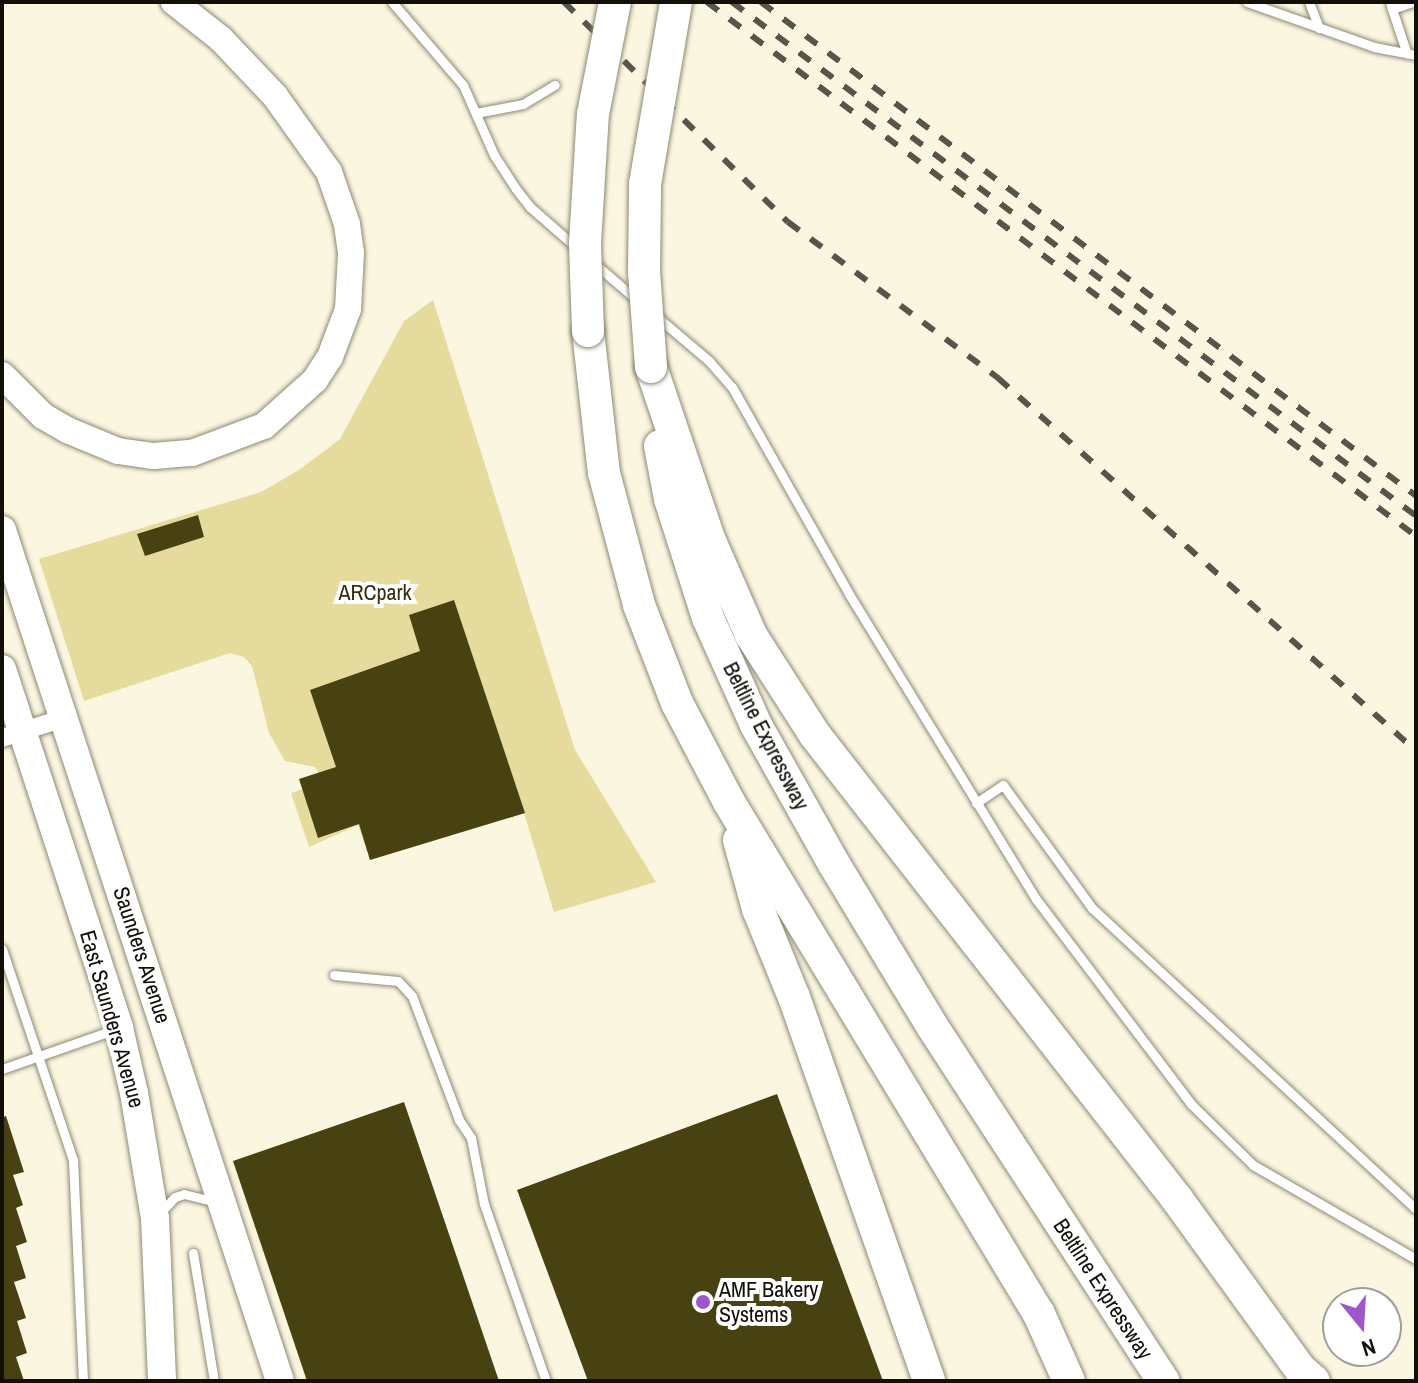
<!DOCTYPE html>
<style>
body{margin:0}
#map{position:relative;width:1418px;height:1383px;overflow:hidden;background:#faf6e0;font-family:"Archivo Narrow",sans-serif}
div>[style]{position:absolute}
.green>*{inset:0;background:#e5db9c}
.building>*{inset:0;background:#484112}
.roads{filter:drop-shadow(0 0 2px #8c8975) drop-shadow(0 0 2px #8c8975)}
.service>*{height:9px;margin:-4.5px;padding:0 4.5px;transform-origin:4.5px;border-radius:4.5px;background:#fff}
.minor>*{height:18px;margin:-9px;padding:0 9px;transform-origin:9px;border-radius:9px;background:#fff}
.secondary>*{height:26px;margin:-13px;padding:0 13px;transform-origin:13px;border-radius:13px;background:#fff}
.primary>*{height:28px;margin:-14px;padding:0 14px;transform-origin:14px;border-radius:14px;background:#fff}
.motorway>*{height:32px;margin:-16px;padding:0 16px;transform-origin:16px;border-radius:16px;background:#fff}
.rail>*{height:6px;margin-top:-3px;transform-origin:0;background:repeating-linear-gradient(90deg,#575449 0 14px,transparent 0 28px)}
.bridges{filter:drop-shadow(0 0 2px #8c8975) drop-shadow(0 0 2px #8c8975)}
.motorway-bridge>*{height:32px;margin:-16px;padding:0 16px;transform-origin:16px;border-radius:16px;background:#fff}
.dots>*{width:22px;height:22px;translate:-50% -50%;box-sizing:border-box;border:4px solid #fff;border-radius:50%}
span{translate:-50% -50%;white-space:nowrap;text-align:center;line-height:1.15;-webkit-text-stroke:8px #fff;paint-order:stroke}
.park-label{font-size:22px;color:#332f12}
.street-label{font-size:22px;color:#110f08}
.poi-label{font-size:22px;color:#110f08}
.left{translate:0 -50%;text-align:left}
.frame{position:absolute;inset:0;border:4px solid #110f08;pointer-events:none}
.north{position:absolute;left:1322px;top:1287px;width:80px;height:80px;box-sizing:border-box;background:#fff;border:2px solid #a09f9c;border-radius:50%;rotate:162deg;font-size:22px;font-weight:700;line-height:32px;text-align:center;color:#110f08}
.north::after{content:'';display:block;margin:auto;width:28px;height:36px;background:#9e57cb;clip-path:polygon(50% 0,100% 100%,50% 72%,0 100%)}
</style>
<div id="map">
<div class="green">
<div style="clip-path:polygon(433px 300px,575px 750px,656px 882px,554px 912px,524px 813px,370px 860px,358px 825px,309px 847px,291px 793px,324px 782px,315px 767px,285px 761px,269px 733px,252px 666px,244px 657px,230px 653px,84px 701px,39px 559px,261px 492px,299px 470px,340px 439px,404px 321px)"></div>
</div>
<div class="building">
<div style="clip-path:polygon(198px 515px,204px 537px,145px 556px,137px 534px)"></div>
<div style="clip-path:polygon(454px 600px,525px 813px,370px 860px,359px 824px,318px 838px,299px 779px,336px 767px,310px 690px,420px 651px,409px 615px)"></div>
<div style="clip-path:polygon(777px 1094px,883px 1381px,588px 1381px,517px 1190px)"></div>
<div style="clip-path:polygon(404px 1102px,499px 1381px,307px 1381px,233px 1161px)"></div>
<div style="clip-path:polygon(6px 1116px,24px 1172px,13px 1175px,23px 1205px,16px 1208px,27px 1242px,16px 1246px,26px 1278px,14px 1282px,26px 1318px,17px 1321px,27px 1353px,16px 1357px,24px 1381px,2px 1381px,2px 1117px)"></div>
</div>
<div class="roads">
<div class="service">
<div style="left:392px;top:2px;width:109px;rotate:49.5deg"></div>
<div style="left:463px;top:85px;width:77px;rotate:66.1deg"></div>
<div style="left:494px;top:155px;width:40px;rotate:57.1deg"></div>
<div style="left:516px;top:189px;width:23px;rotate:52deg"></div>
<div style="left:530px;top:207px;width:64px;rotate:41.2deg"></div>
<div style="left:1247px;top:2px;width:135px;rotate:19.5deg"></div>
<div style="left:1374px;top:47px;width:43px;rotate:10.8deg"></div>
<div style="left:1309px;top:2px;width:28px;rotate:69deg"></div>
<div style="left:1390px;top:2px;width:7px;rotate:74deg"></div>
<div style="left:1392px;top:9px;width:21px;rotate:-19deg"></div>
<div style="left:1392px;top:9px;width:47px;rotate:71.6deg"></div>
<div style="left:476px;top:113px;width:48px;rotate:-10.8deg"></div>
<div style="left:523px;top:104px;width:37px;rotate:-31deg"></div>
<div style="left:595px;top:264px;width:57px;rotate:40.7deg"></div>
<div style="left:656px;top:316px;width:70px;rotate:40.3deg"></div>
<div style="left:709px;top:361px;width:35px;rotate:49deg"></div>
<div style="left:732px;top:387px;width:238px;rotate:60.5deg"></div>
<div style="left:849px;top:594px;width:358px;rotate:58.5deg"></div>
<div style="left:1036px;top:899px;width:257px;rotate:52.9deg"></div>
<div style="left:1191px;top:1104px;width:87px;rotate:44.5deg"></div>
<div style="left:1253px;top:1165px;width:188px;rotate:30deg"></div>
<div style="left:976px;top:803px;width:32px;rotate:-34deg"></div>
<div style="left:1003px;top:785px;width:152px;rotate:54.1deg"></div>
<div style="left:1092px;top:908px;width:442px;rotate:42.9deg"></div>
<div style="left:2px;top:949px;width:223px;rotate:71.4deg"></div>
<div style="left:73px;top:1160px;width:221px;rotate:87.4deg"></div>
<div style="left:334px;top:975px;width:64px;rotate:5.4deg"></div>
<div style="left:398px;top:981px;width:21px;rotate:47deg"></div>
<div style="left:412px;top:996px;width:133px;rotate:69.2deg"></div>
<div style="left:459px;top:1120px;width:22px;rotate:56deg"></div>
<div style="left:471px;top:1138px;width:67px;rotate:78.9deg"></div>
<div style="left:484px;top:1204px;width:188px;rotate:70.7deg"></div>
<div style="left:2px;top:1069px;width:121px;rotate:-19.3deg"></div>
<div style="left:159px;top:1214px;width:23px;rotate:-47deg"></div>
<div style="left:175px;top:1197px;width:9px;rotate:-18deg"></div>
<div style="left:184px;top:1194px;width:32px;rotate:14deg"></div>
<div style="left:193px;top:1253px;width:130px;rotate:80.7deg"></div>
</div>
<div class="minor">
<div style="left:2px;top:738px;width:65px;rotate:-17.9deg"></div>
</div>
<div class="secondary">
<div style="left:2px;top:375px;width:58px;rotate:45deg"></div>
<div style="left:43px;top:416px;width:28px;rotate:30deg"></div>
<div style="left:67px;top:430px;width:55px;rotate:22.4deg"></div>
<div style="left:118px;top:451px;width:36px;rotate:8deg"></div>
<div style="left:154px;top:456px;width:38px;rotate:-5deg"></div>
<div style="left:192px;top:453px;width:77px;rotate:-20.6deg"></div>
<div style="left:264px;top:426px;width:69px;rotate:-42deg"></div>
<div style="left:315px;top:380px;width:27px;rotate:-57deg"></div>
<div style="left:330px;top:357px;width:51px;rotate:-69.4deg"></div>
<div style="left:348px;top:309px;width:56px;rotate:-86.9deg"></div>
<div style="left:351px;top:253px;width:29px;rotate:-98deg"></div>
<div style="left:347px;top:224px;width:55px;rotate:-109.1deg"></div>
<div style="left:329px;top:172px;width:93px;rotate:-125.4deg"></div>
<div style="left:275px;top:96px;width:79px;rotate:-133.5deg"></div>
<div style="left:221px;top:39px;width:60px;rotate:-141.8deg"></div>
</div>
<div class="primary">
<div style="left:2px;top:530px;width:895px;rotate:71.91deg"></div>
<div style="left:2px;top:669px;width:378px;rotate:71.9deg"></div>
<div style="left:119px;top:1028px;width:67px;rotate:77deg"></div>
<div style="left:134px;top:1093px;width:127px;rotate:80.5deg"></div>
<div style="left:155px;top:1218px;width:163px;rotate:87.5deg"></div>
</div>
<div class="motorway">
<div style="left:588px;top:331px;width:143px;rotate:83.6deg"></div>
<div style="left:604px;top:473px;width:137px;rotate:75.1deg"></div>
<div style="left:639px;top:605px;width:105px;rotate:68.8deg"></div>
<div style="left:677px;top:703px;width:112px;rotate:62.3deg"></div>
<div style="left:729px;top:802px;width:599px;rotate:58.81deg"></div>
<div style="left:1039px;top:1314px;width:73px;rotate:65.9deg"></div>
<div style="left:651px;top:367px;width:184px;rotate:71.3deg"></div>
<div style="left:710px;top:541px;width:103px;rotate:66.4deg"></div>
<div style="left:751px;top:635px;width:119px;rotate:57.4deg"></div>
<div style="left:815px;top:735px;width:589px;rotate:52.04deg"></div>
<div style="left:1177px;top:1199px;width:210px;rotate:54.1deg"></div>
<div style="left:1300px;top:1369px;width:18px;rotate:41deg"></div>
<div style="left:660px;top:446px;width:54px;rotate:79.3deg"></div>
<div style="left:670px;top:499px;width:125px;rotate:72.3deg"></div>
<div style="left:708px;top:618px;width:117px;rotate:65.8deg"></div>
<div style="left:756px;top:725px;width:159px;rotate:60.7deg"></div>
<div style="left:834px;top:864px;width:189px;rotate:58.8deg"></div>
<div style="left:932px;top:1026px;width:424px;rotate:56.9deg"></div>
<div style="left:739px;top:840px;width:72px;rotate:74.6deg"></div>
<div style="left:758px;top:909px;width:95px;rotate:67.8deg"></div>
<div style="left:794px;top:997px;width:407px;rotate:70.6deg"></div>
</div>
</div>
<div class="rail">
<div style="left:564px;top:2px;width:314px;rotate:44.5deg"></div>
<div style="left:788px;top:222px;width:262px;rotate:36.6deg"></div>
<div style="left:998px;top:378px;width:560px;rotate:41.74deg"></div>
<div style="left:707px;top:2px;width:888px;rotate:36.99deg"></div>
<div style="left:732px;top:2px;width:856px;rotate:36.92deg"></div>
<div style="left:761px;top:2px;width:820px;rotate:37.02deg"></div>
</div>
<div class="bridges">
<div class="motorway-bridge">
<div style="left:588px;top:331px;width:88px;rotate:-92deg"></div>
<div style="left:585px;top:243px;width:129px;rotate:-86.5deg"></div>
<div style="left:593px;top:114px;width:114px;rotate:-78.9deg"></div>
<div style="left:651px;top:367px;width:96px;rotate:-94.2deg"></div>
<div style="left:644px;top:271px;width:87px;rotate:-89.3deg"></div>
<div style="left:645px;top:184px;width:185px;rotate:-80.3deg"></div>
</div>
</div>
<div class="dots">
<div style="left:703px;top:1302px;background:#9e57cb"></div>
</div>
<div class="park-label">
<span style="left:375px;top:593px">ARCpark</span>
</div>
<div class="street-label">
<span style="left:766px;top:736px;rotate:63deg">Beltline Expressway</span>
<span style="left:142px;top:955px;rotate:72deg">Saunders Avenue</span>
<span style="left:112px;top:1019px;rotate:74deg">East Saunders Avenue</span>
<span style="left:1103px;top:1289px;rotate:57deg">Beltline Expressway</span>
</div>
<div class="poi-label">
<span class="left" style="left:719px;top:1302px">AMF Bakery<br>Systems</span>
</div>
<div class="frame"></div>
<div class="north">N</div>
</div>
